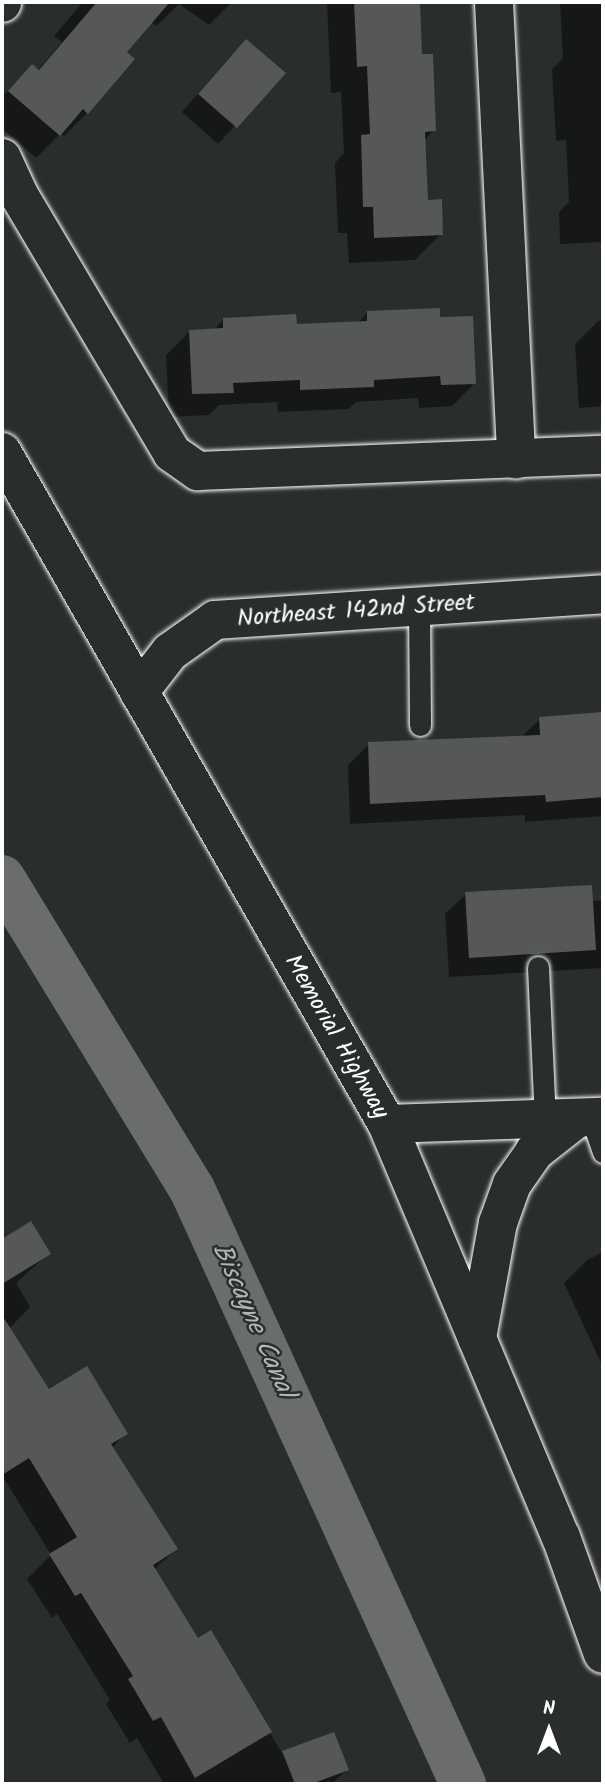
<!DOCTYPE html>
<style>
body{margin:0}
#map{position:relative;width:605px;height:1786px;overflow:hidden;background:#2a2d2e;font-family:Kalam,sans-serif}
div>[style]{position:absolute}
.shadow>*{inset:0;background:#0007}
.canal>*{height:46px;margin:-23px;padding:0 23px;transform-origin:23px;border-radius:23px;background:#6a6c6d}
.building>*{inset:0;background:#555758}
.roads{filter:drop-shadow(0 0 2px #fff) drop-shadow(0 0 2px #fff)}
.service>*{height:21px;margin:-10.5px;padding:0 10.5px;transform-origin:10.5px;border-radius:10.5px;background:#2a2d2e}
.minor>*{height:38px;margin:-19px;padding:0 19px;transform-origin:19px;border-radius:19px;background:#2a2d2e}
.tertiary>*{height:38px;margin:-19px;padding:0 19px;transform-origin:19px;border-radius:19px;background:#2a2d2e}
span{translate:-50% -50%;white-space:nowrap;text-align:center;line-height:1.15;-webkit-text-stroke:5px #2a2d2e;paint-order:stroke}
.street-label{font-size:24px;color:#fff}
.water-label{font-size:26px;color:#b4b6b6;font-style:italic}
.frame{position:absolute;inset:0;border:4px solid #fff;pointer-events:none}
.north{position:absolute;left:514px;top:1695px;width:70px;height:70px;-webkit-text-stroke:5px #2a2d2e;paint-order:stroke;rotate:0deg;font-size:19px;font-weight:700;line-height:28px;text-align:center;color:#fff}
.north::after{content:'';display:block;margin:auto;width:24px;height:32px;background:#fff;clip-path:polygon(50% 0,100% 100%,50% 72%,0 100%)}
</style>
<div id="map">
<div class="shadow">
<div style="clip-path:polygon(83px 2px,232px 2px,209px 25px,179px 4px,157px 26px,151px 22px,124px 52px,87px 113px,64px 136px,61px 133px,36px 158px,2px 128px,2px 97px,32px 66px,37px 71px,62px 42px,54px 36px)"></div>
<div style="clip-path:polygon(327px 2px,419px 2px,421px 56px,434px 130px,424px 141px,426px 202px,441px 234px,415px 260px,349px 263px,347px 233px,338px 233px,335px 163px,344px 153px,341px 92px,331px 93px)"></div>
<div style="clip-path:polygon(560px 2px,603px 2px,603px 242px,560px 244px,559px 212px,569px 202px,566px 140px,556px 141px,552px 69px,563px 58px)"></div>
<div style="clip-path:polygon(229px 58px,283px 73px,218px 144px,182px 112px)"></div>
<div style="clip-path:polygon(367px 313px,439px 319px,475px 383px,452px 406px,419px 408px,418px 398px,356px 402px,349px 409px,278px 412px,277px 402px,219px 405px,209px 415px,169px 417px,166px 355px,189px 332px,213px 331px,224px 319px,295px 326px,358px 323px)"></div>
<div style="clip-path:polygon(598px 321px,603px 321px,603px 406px,579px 408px,575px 344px)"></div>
<div style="clip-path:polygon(603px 714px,603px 816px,525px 822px,525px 815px,350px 824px,348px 765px,369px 744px,520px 738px,540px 719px)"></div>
<div style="clip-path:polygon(466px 894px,603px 901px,603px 968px,449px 977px,445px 914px)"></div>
<div style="clip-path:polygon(30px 1224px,48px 1254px,16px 1283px,30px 1307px,9px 1329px,48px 1392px,126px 1433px,112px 1448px,176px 1549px,154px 1570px,197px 1640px,210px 1633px,282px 1753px,333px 1734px,347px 1770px,332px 1784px,164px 1784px,137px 1738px,130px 1743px,106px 1704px,110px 1700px,57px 1614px,52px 1618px,27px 1579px,51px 1555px,5px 1480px,2px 1482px,2px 1241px)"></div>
<div style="clip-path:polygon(603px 1252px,603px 1364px,602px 1365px,564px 1283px,587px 1260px)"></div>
</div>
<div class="canal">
<div style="left:2px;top:878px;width:364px;rotate:58.6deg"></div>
<div style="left:192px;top:1189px;width:654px;rotate:65.51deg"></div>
</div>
<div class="building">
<div style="clip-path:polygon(97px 2px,170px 2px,127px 52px,135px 59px,88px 114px,83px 109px,60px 136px,8px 91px,32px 64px,39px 70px)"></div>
<div style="clip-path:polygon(354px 2px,420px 2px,422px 54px,433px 54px,436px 131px,425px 132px,428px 200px,442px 199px,443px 235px,374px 238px,373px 207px,363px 207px,361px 135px,370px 134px,367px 66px,357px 67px)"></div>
<div style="clip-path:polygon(246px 39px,286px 73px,237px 128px,198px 94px)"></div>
<div style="clip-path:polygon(440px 308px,440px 317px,473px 316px,476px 384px,441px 385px,440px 376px,374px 380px,374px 387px,300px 390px,300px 380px,233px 383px,234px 393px,192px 394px,189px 330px,223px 328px,223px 318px,296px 314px,297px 324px,367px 321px,367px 311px)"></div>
<div style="clip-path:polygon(603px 712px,603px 797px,546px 802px,545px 795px,370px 804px,368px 742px,540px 735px,539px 717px)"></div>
<div style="clip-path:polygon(592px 885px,596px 950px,469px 958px,465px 892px)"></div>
<div style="clip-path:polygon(31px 1221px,51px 1254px,2px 1284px,2px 1239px)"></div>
<div style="clip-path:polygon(2px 1315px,49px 1389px,87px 1366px,128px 1434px,111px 1444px,178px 1549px,153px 1565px,198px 1638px,211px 1630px,272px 1732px,195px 1778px,161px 1717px,153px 1721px,128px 1679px,133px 1676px,81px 1593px,75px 1596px,49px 1554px,77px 1537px,29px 1458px,2px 1475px)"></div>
<div style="clip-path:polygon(334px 1732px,349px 1770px,311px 1784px,295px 1784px,282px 1751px)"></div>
</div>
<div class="roads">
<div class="service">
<div style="left:419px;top:607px;width:118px;rotate:89.5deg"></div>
<div style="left:538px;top:967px;width:153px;rotate:87.4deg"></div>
<div style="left:591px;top:1117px;width:37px;rotate:71deg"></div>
</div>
<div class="minor">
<div style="left:494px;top:2px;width:458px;rotate:87.2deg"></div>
<div style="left:2px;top:3px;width:1px;rotate:-90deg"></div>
<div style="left:2px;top:158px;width:41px;rotate:65.3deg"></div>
<div style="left:19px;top:195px;width:300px;rotate:59.3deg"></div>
<div style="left:172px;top:453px;width:32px;rotate:35deg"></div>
<div style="left:198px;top:471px;width:405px;rotate:-2.3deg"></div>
<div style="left:139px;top:692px;width:51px;rotate:-52.2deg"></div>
<div style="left:170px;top:652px;width:55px;rotate:-35.4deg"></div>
<div style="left:215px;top:620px;width:389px;rotate:-3.8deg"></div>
<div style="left:387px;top:1124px;width:216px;rotate:-1.9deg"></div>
<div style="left:477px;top:1338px;width:117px;rotate:-79.7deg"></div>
<div style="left:498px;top:1223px;width:41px;rotate:-70.3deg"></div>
<div style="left:512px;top:1184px;width:39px;rotate:-55deg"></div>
<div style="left:534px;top:1152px;width:53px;rotate:-38.2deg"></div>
</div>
<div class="tertiary">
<div style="left:2px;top:452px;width:774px;rotate:60.19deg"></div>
<div style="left:387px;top:1124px;width:448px;rotate:67.2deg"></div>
<div style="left:561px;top:1537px;width:124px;rotate:70.3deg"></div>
</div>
</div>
<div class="street-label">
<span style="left:356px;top:611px;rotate:-4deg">Northeast 142nd Street</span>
<span style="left:336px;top:1037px;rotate:60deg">Memorial Highway</span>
</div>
<div class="water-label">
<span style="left:252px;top:1321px;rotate:66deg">Biscayne Canal</span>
</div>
<div class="frame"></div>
<div class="north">N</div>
</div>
